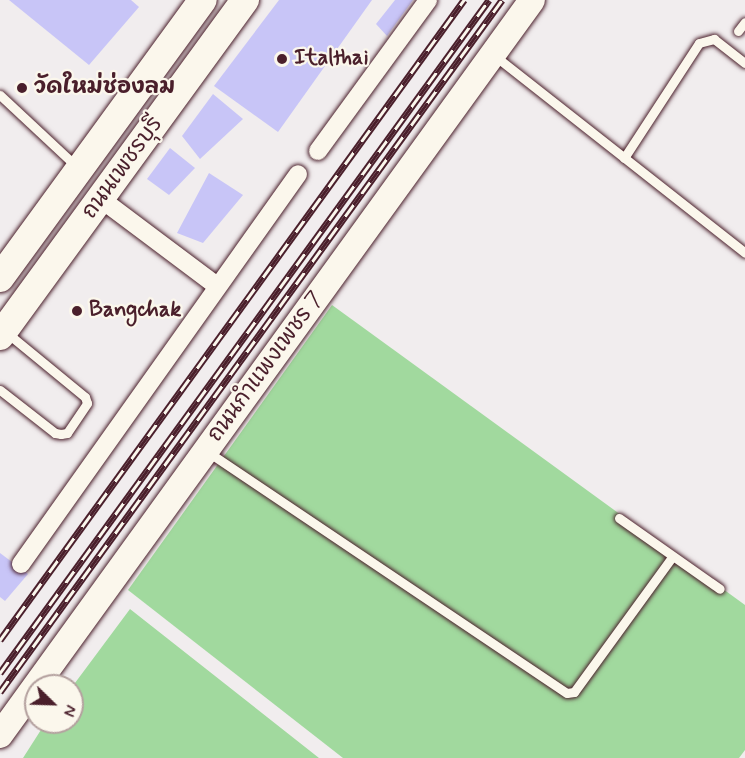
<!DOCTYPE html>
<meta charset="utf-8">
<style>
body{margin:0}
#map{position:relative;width:745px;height:758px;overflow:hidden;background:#f1edee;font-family:Mynerve,"Playpen Sans Thai",sans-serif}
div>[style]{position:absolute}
.green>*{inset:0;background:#a1d99e}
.building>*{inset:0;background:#c8c5f7}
.roads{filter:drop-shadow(0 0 2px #4a1f2b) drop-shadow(0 0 2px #4a1f2b)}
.lane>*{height:9px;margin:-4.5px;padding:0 4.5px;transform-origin:4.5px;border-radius:4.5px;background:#fbf7ec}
.street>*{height:18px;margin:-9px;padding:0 9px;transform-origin:9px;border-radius:9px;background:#fbf7ec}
.secondary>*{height:26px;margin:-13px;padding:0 13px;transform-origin:13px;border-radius:13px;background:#fbf7ec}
.primary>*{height:28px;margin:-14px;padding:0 14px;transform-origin:14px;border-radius:14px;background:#fbf7ec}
.rail>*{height:7px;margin-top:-3.5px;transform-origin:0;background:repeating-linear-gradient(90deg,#fbf7ec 0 14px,#4a1f2b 0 28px);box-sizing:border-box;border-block:2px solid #4a1f2b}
.dots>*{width:16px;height:16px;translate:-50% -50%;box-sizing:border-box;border:3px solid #fbf7ec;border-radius:50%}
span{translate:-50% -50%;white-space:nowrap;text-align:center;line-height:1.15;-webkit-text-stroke:4.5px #fbf7ec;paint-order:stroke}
.poi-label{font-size:22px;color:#4a1f2b;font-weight:700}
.left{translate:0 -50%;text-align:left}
.street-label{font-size:22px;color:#4a1f2b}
.north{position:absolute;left:24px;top:674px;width:60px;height:60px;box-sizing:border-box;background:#fbf7ec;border:2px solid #b4a19f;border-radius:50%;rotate:113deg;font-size:16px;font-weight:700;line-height:24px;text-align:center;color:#4a1f2b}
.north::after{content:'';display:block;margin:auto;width:21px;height:27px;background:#4a1f2b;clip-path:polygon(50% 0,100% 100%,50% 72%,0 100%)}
</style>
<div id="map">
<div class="green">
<div style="clip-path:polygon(332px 305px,745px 605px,745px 750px,739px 758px,343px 758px,128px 590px)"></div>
<div style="clip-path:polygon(130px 609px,319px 758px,23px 758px,46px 722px,72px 722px,72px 687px)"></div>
</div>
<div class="building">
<div style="clip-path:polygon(9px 0,131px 0,139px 7px,89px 65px)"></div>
<div style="clip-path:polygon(279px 0,372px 0,278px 132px,214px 86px)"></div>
<div style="clip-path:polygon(395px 0,413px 0,387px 36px,376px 24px)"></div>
<div style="clip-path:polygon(213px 94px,243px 119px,200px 159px,182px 136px)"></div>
<div style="clip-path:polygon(170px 148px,195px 168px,169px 195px,147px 179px)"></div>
<div style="clip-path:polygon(209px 173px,243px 195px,203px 243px,177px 233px)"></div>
<div style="clip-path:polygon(0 553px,28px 574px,5px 601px,0 597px)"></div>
</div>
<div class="roads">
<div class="lane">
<div style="left:738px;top:31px;width:11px;rotate:-52deg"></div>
<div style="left:495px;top:56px;width:318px;rotate:38.2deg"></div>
<div style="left:0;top:95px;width:105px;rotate:43.1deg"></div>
<div style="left:624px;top:158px;width:137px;rotate:-56.9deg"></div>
<div style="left:699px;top:43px;width:16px;rotate:-15deg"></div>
<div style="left:714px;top:39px;width:39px;rotate:38deg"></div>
<div style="left:0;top:390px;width:70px;rotate:38deg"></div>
<div style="left:55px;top:433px;width:6px;rotate:9deg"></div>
<div style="left:61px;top:434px;width:6px;rotate:-9deg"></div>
<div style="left:67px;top:433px;width:36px;rotate:-56deg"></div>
<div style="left:87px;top:403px;width:6px;rotate:-108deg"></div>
<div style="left:85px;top:397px;width:102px;rotate:-140.6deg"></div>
<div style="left:208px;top:452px;width:432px;rotate:33.9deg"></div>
<div style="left:567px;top:693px;width:7px;rotate:-8deg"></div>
<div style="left:574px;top:692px;width:167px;rotate:-54deg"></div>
<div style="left:619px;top:518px;width:123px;rotate:35.1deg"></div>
</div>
<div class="street">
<div style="left:318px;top:151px;width:187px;rotate:-53.9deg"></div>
<div style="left:101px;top:199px;width:145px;rotate:36.9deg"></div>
<div style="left:21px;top:564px;width:478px;rotate:-54.6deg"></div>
</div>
<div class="secondary">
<div style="left:0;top:735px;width:907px;rotate:-54.1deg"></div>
</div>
<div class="primary">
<div style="left:0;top:278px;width:344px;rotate:-53.9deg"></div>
<div style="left:0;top:336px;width:416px;rotate:-53.9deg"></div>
</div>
</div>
<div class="rail">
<div style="left:0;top:640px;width:791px;rotate:-54.06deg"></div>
<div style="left:0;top:673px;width:832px;rotate:-54deg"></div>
<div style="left:0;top:692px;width:855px;rotate:-54.04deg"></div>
</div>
<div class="dots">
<div style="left:282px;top:59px;background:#4a1f2b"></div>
<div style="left:22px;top:88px;background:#4a1f2b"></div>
<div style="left:77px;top:311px;background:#4a1f2b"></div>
</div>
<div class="poi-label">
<span class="left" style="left:294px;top:59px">Italthai</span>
<span class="left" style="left:34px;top:88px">วัดใหม่ช่องลม</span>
<span class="left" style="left:89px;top:311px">Bangchak</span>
</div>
<div class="street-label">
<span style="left:123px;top:168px;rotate:-54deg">ถนนเพชรบุรี</span>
<span style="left:266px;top:367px;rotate:-54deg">ถนนกำแพงเพชร 7</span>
</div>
<div class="north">N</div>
</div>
